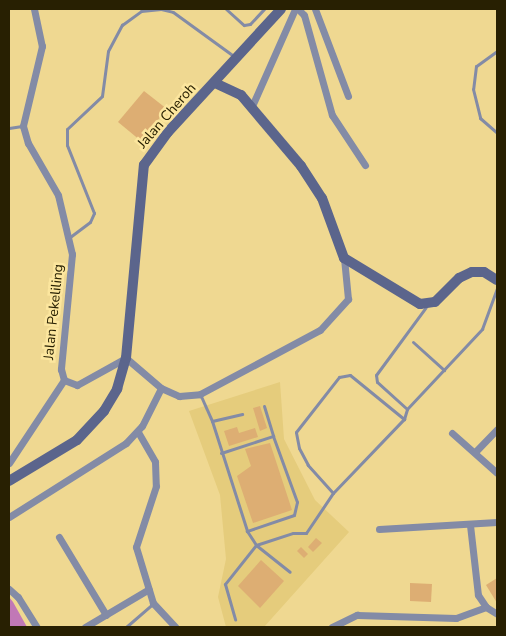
<!DOCTYPE html>
<style>
body{margin:0}
#map{position:relative;width:506px;height:636px;overflow:hidden;background:#efd891;font-family:"Nunito Sans",sans-serif}
div>[style]{position:absolute}
.built>*{inset:0;background:#e5cc7c}
.forest>*{inset:0;background:#c178b6}
.building>*{inset:0;background:#ddae73}
.lane>*{height:3px;margin:-1.5px;padding:0 1.5px;transform-origin:1.5px;border-radius:1.5px;background:#838ba6}
.street>*{height:7px;margin:-3.5px;padding:0 3.5px;transform-origin:3.5px;border-radius:3.5px;background:#838ba6}
.secondary>*{height:10px;margin:-5px;padding:0 5px;transform-origin:5px;border-radius:5px;background:#5b658c}
span{translate:-50% -50%;white-space:nowrap;text-align:center;line-height:1.15;-webkit-text-stroke:5px #fce69e;paint-order:stroke}
.street-label{font-size:14px;color:#282002}
.frame{position:absolute;inset:0;border:10px solid #282002;pointer-events:none}
</style>
<div id="map">
<div class="built">
<div style="clip-path:polygon(280px 382px,284px 439px,315px 500px,349px 532px,264px 627px,226px 627px,218px 597px,226px 559px,220px 495px,189px 411px)"></div>
</div>
<div class="forest">
<div style="clip-path:polygon(9px 597px,13px 602px,27px 627px,9px 627px)"></div>
</div>
<div class="building">
<div style="clip-path:polygon(144px 91px,167px 109px,141px 141px,118px 122px)"></div>
<div style="clip-path:polygon(260px 406px,267px 428px,260px 431px,253px 408px)"></div>
<div style="clip-path:polygon(237px 427px,239px 433px,255px 428px,258px 437px,229px 446px,224px 431px)"></div>
<div style="clip-path:polygon(270px 443px,292px 510px,253px 523px,237px 476px,251px 466px,245px 449px)"></div>
<div style="clip-path:polygon(316px 538px,322px 543px,313px 552px,308px 547px)"></div>
<div style="clip-path:polygon(301px 547px,308px 554px,304px 558px,297px 551px)"></div>
<div style="clip-path:polygon(261px 560px,284px 581px,260px 608px,238px 586px)"></div>
<div style="clip-path:polygon(497px 578px,497px 603px,486px 585px)"></div>
<div style="clip-path:polygon(410px 583px,432px 584px,431px 602px,410px 601px)"></div>
</div>
<div class="lane">
<div style="left:226px;top:9px;width:24px;rotate:42deg"></div>
<div style="left:244px;top:25px;width:6px;rotate:-9deg"></div>
<div style="left:250px;top:24px;width:21px;rotate:-47deg"></div>
<div style="left:497px;top:51px;width:26px;rotate:144deg"></div>
<div style="left:476px;top:66px;width:23px;rotate:97deg"></div>
<div style="left:473px;top:89px;width:30px;rotate:76deg"></div>
<div style="left:480px;top:118px;width:23px;rotate:41deg"></div>
<div style="left:9px;top:128px;width:13px;rotate:-9deg"></div>
<div style="left:70px;top:237px;width:25px;rotate:-37deg"></div>
<div style="left:90px;top:222px;width:10px;rotate:-66deg"></div>
<div style="left:94px;top:213px;width:73px;rotate:-111.7deg"></div>
<div style="left:67px;top:145px;width:16px;rotate:-90deg"></div>
<div style="left:67px;top:129px;width:48px;rotate:-43.3deg"></div>
<div style="left:102px;top:96px;width:45px;rotate:-82.4deg"></div>
<div style="left:108px;top:51px;width:30px;rotate:-62deg"></div>
<div style="left:122px;top:25px;width:24px;rotate:-36deg"></div>
<div style="left:141px;top:11px;width:20px;rotate:-6deg"></div>
<div style="left:161px;top:9px;width:12px;rotate:14deg"></div>
<div style="left:173px;top:12px;width:77px;rotate:36deg"></div>
<div style="left:413px;top:342px;width:42px;rotate:42.1deg"></div>
<div style="left:200px;top:394px;width:30px;rotate:66deg"></div>
<div style="left:212px;top:421px;width:115px;rotate:72.3deg"></div>
<div style="left:247px;top:531px;width:17px;rotate:57deg"></div>
<div style="left:256px;top:545px;width:50px;rotate:128.5deg"></div>
<div style="left:225px;top:584px;width:37px;rotate:74deg"></div>
<div style="left:264px;top:406px;width:31px;rotate:73deg"></div>
<div style="left:407px;top:409px;width:110px;rotate:-46.8deg"></div>
<div style="left:482px;top:329px;width:44px;rotate:-69.9deg"></div>
<div style="left:212px;top:421px;width:31px;rotate:-13deg"></div>
<div style="left:221px;top:453px;width:55px;rotate:-18.1deg"></div>
<div style="left:273px;top:436px;width:70px;rotate:70deg"></div>
<div style="left:297px;top:502px;width:13px;rotate:103deg"></div>
<div style="left:294px;top:515px;width:50px;rotate:161.2deg"></div>
<div style="left:333px;top:493px;width:38px;rotate:-132deg"></div>
<div style="left:308px;top:465px;width:19px;rotate:-118deg"></div>
<div style="left:299px;top:448px;width:16px;rotate:-101deg"></div>
<div style="left:296px;top:432px;width:70px;rotate:-52deg"></div>
<div style="left:339px;top:377px;width:11px;rotate:-10deg"></div>
<div style="left:350px;top:375px;width:70px;rotate:39.2deg"></div>
<div style="left:256px;top:545px;width:39px;rotate:-18deg"></div>
<div style="left:293px;top:533px;width:13px"></div>
<div style="left:306px;top:533px;width:48px;rotate:-56deg"></div>
<div style="left:333px;top:493px;width:103px;rotate:-46.2deg"></div>
<div style="left:404px;top:419px;width:10px;rotate:-73deg"></div>
<div style="left:407px;top:409px;width:40px;rotate:-138deg"></div>
<div style="left:377px;top:382px;width:7px;rotate:-98deg"></div>
<div style="left:376px;top:375px;width:84px;rotate:-53.7deg"></div>
<div style="left:256px;top:545px;width:43px;rotate:38.5deg"></div>
<div style="left:126px;top:627px;width:35px;rotate:-41deg"></div>
</div>
<div class="street">
<div style="left:34px;top:9px;width:38px;rotate:78deg"></div>
<div style="left:42px;top:46px;width:82px;rotate:103.4deg"></div>
<div style="left:23px;top:126px;width:18px;rotate:74deg"></div>
<div style="left:28px;top:143px;width:60px;rotate:60deg"></div>
<div style="left:58px;top:195px;width:61px;rotate:76.7deg"></div>
<div style="left:72px;top:254px;width:116px;rotate:95.5deg"></div>
<div style="left:61px;top:369px;width:11px;rotate:75deg"></div>
<div style="left:64px;top:380px;width:14px;rotate:21deg"></div>
<div style="left:77px;top:385px;width:56px;rotate:-28.9deg"></div>
<div style="left:126px;top:358px;width:46px;rotate:40.6deg"></div>
<div style="left:161px;top:388px;width:20px;rotate:24deg"></div>
<div style="left:179px;top:396px;width:21px;rotate:-5deg"></div>
<div style="left:200px;top:394px;width:136px;rotate:-28.1deg"></div>
<div style="left:320px;top:330px;width:42px;rotate:-47.9deg"></div>
<div style="left:348px;top:299px;width:41px;rotate:-95.6deg"></div>
<div style="left:298px;top:9px;width:8px;rotate:45deg"></div>
<div style="left:304px;top:15px;width:104px;rotate:74.4deg"></div>
<div style="left:332px;top:115px;width:60px;rotate:56.6deg"></div>
<div style="left:315px;top:9px;width:93px;rotate:69.2deg"></div>
<div style="left:252px;top:106px;width:106px;rotate:-66.1deg"></div>
<div style="left:138px;top:432px;width:34px;rotate:60deg"></div>
<div style="left:155px;top:462px;width:24px;rotate:88deg"></div>
<div style="left:156px;top:486px;width:64px;rotate:108.2deg"></div>
<div style="left:136px;top:547px;width:59px;rotate:73.1deg"></div>
<div style="left:153px;top:603px;width:33px;rotate:47deg"></div>
<div style="left:452px;top:433px;width:60px;rotate:41.6deg"></div>
<div style="left:476px;top:451px;width:30px;rotate:-46deg"></div>
<div style="left:9px;top:463px;width:100px;rotate:-56.5deg"></div>
<div style="left:9px;top:517px;width:138px;rotate:-32.3deg"></div>
<div style="left:126px;top:443px;width:23px;rotate:-47deg"></div>
<div style="left:142px;top:426px;width:42px;rotate:-63.4deg"></div>
<div style="left:470px;top:525px;width:70px;rotate:83.5deg"></div>
<div style="left:478px;top:595px;width:14px;rotate:56deg"></div>
<div style="left:486px;top:607px;width:13px;rotate:32deg"></div>
<div style="left:379px;top:529px;width:118px;rotate:-3.4deg"></div>
<div style="left:59px;top:537px;width:91px;rotate:58.9deg"></div>
<div style="left:9px;top:589px;width:12px;rotate:42deg"></div>
<div style="left:18px;top:597px;width:36px;rotate:58deg"></div>
<div style="left:85px;top:627px;width:74px;rotate:-30.7deg"></div>
<div style="left:332px;top:627px;width:28px;rotate:-26deg"></div>
<div style="left:357px;top:615px;width:99px;rotate:1.7deg"></div>
<div style="left:456px;top:618px;width:32px;rotate:-20deg"></div>
</div>
<div class="secondary">
<div style="left:215px;top:83px;width:29px;rotate:25deg"></div>
<div style="left:241px;top:95px;width:93px;rotate:49.8deg"></div>
<div style="left:301px;top:166px;width:38px;rotate:57deg"></div>
<div style="left:322px;top:198px;width:64px;rotate:69.9deg"></div>
<div style="left:344px;top:258px;width:89px;rotate:31.2deg"></div>
<div style="left:420px;top:304px;width:15px;rotate:-8deg"></div>
<div style="left:435px;top:302px;width:34px;rotate:-45deg"></div>
<div style="left:459px;top:278px;width:14px;rotate:-25deg"></div>
<div style="left:472px;top:272px;width:12px"></div>
<div style="left:484px;top:272px;width:15px;rotate:32deg"></div>
<div style="left:9px;top:481px;width:79px;rotate:-31.1deg"></div>
<div style="left:77px;top:440px;width:40px;rotate:-47deg"></div>
<div style="left:104px;top:411px;width:26px;rotate:-59deg"></div>
<div style="left:117px;top:389px;width:32px;rotate:-74deg"></div>
<div style="left:126px;top:358px;width:194px;rotate:-84.7deg"></div>
<div style="left:144px;top:165px;width:41px;rotate:-54deg"></div>
<div style="left:168px;top:132px;width:167px;rotate:-47.4deg"></div>
</div>
<div class="street-label">
<span style="left:167px;top:116px;rotate:-49deg">Jalan Cheroh</span>
<span style="left:54px;top:312px;rotate:-84deg">Jalan Pekeliling</span>
</div>
<div class="frame"></div>
</div>
